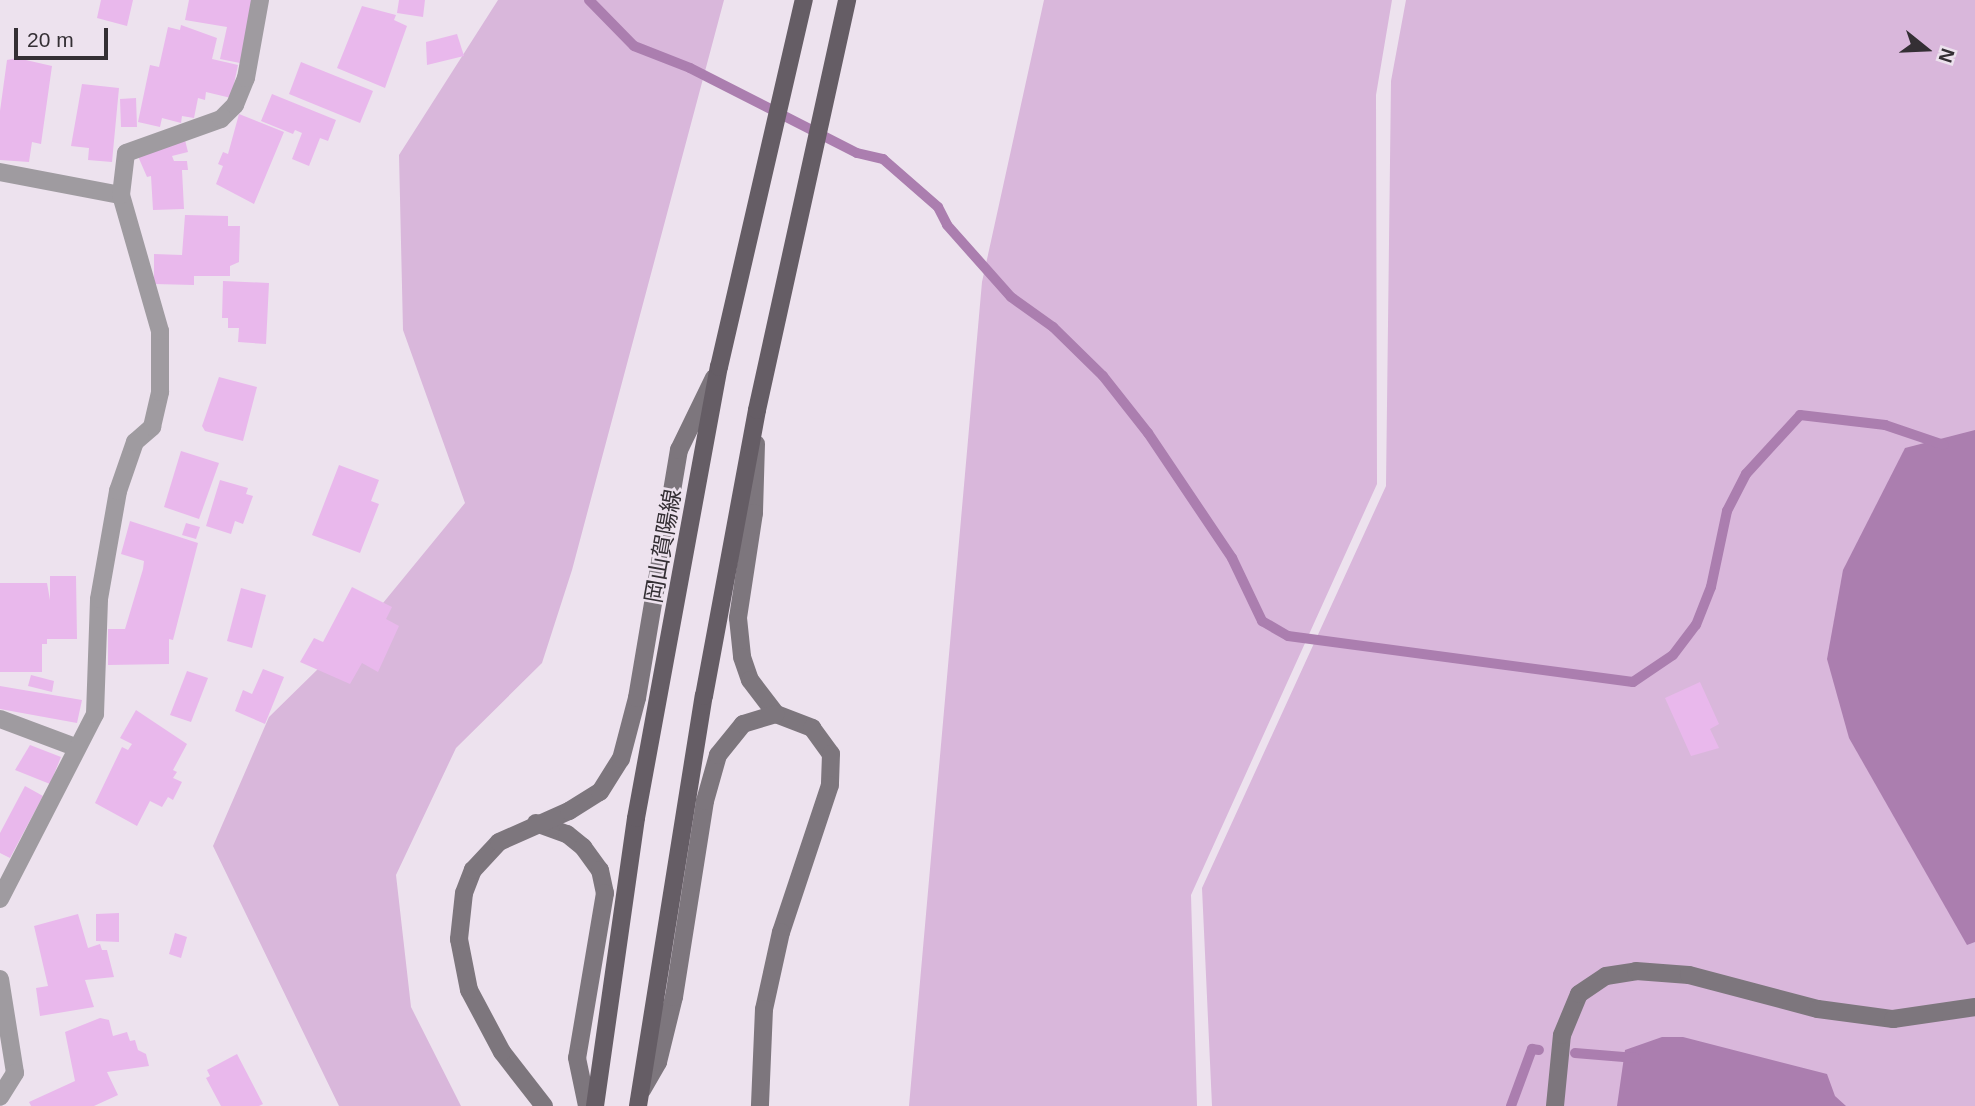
<!DOCTYPE html>
<meta charset="utf-8">
<style>
body{margin:0}
#map{position:relative;width:1975px;height:1106px;overflow:hidden;background:#ede2ee;font-family:Arial,"Noto Sans JP",sans-serif}
div>[style]{position:absolute}
.green>*{inset:0;background:#d9b7db}
.water>*{inset:0;background:#ab7eaf}
.stream>*{height:10px;margin:-5px;padding:0 5px;transform-origin:5px;border-radius:5px;background:#ab7eaf}
.building>*{inset:0;background:#e9b8ec}
.street>*{height:18px;margin:-9px;padding:0 9px;transform-origin:9px;border-radius:9px;background:#9f9ba0}
.secondary>*{height:18px;margin:-9px;padding:0 9px;transform-origin:9px;border-radius:9px;background:#7d767d}
.primary>*{height:18px;margin:-9px;padding:0 9px;transform-origin:9px;border-radius:9px;background:#655d65}
span{translate:-50% -50%;white-space:nowrap;text-align:center;line-height:1.15;-webkit-text-stroke:5px #ede2ee;paint-order:stroke}
.street-label{font-size:23px;color:#342f34}
.north{position:absolute;left:1891px;top:14px;width:70px;height:70px;-webkit-text-stroke:5px #ede2ee;paint-order:stroke;rotate:108deg;font-size:19px;font-weight:700;line-height:28px;text-align:center;color:#342f34}
.north::after{content:'';display:block;margin:auto;width:24px;height:32px;background:#342f34;clip-path:polygon(50% 0,100% 100%,50% 72%,0 100%)}
.scale{position:absolute;left:14px;top:28px;width:94px;height:32px;box-sizing:border-box;border:4px solid #342f34;border-top:0;padding-left:9px;font-size:21px;line-height:24px;white-space:nowrap;color:#342f34;-webkit-text-stroke:5px #ede2ee;paint-order:stroke}
</style>
<div id="map">
<div class="green">
<div style="clip-path:polygon(498px 0,724px 0,572px 570px,542px 663px,456px 748px,396px 875px,411px 1007px,461px 1106px,339px 1106px,213px 846px,269px 717px,374px 614px,465px 503px,403px 330px,399px 155px)"></div>
<div style="clip-path:polygon(1044px 0,1392px 0,1376px 95px,1377px 484px,1191px 895px,1197px 1106px,909px 1106px,982px 282px)"></div>
<div style="clip-path:polygon(1406px 0,1975px 0,1975px 1106px,1212px 1106px,1202px 888px,1386px 486px,1391px 81px)"></div>
</div>
<div class="water">
<div style="clip-path:polygon(1975px 430px,1975px 942px,1967px 945px,1849px 738px,1827px 659px,1843px 570px,1905px 448px)"></div>
<div style="clip-path:polygon(1662px 1037px,1683px 1037px,1827px 1074px,1835px 1096px,1846px 1106px,1617px 1106px,1625px 1050px)"></div>
</div>
<div class="stream">
<div style="left:589px;top:0;width:64px;rotate:45.6deg"></div>
<div style="left:634px;top:46px;width:60px;rotate:21.4deg"></div>
<div style="left:690px;top:68px;width:187px;rotate:27deg"></div>
<div style="left:857px;top:153px;width:27px;rotate:13deg"></div>
<div style="left:883px;top:159px;width:73px;rotate:41.1deg"></div>
<div style="left:938px;top:207px;width:20px;rotate:63deg"></div>
<div style="left:947px;top:225px;width:96px;rotate:48.4deg"></div>
<div style="left:1011px;top:297px;width:52px;rotate:35.5deg"></div>
<div style="left:1053px;top:327px;width:70px;rotate:44.4deg"></div>
<div style="left:1103px;top:376px;width:73px;rotate:51.7deg"></div>
<div style="left:1148px;top:433px;width:151px;rotate:56.1deg"></div>
<div style="left:1232px;top:558px;width:70px;rotate:64.5deg"></div>
<div style="left:1262px;top:621px;width:30px;rotate:30deg"></div>
<div style="left:1288px;top:636px;width:348px;rotate:7.6deg"></div>
<div style="left:1633px;top:682px;width:48px;rotate:-34deg"></div>
<div style="left:1673px;top:655px;width:38px;rotate:-53deg"></div>
<div style="left:1696px;top:625px;width:41px;rotate:-68.5deg"></div>
<div style="left:1711px;top:587px;width:78px;rotate:-78.1deg"></div>
<div style="left:1727px;top:511px;width:42px;rotate:-62.8deg"></div>
<div style="left:1746px;top:474px;width:80px;rotate:-47.5deg"></div>
<div style="left:1800px;top:415px;width:86px;rotate:6.7deg"></div>
<div style="left:1885px;top:425px;width:62px;rotate:18.7deg"></div>
<div style="left:1575px;top:1053px;width:61px;rotate:4.7deg"></div>
<div style="left:1511px;top:1106px;width:61px;rotate:-69.8deg"></div>
<div style="left:1532px;top:1049px;width:7px;rotate:8deg"></div>
</div>
<div class="building">
<div style="clip-path:polygon(101px 0,133px 0,127px 26px,97px 18px)"></div>
<div style="clip-path:polygon(189px 0,255px 0,245px 64px,220px 59px,227px 27px,185px 20px)"></div>
<div style="clip-path:polygon(399px 0,425px 0,423px 17px,397px 13px)"></div>
<div style="clip-path:polygon(362px 6px,396px 15px,394px 20px,407px 26px,385px 88px,337px 68px)"></div>
<div style="clip-path:polygon(181px 25px,217px 38px,212px 59px,238px 65px,231px 98px,206px 92px,205px 100px,198px 98px,194px 118px,182px 116px,181px 123px,162px 118px,160px 127px,138px 122px,150px 65px,159px 67px,168px 27px,180px 30px)"></div>
<div style="clip-path:polygon(457px 34px,464px 56px,427px 65px,426px 42px)"></div>
<div style="clip-path:polygon(17px 58px,52px 66px,41px 144px,32px 142px,29px 162px,0 160px,0 111px,7px 60px)"></div>
<div style="clip-path:polygon(301px 62px,373px 91px,360px 123px,289px 94px)"></div>
<div style="clip-path:polygon(82px 84px,119px 88px,112px 162px,88px 160px,89px 148px,71px 146px)"></div>
<div style="clip-path:polygon(272px 94px,336px 120px,328px 141px,320px 138px,309px 166px,292px 159px,302px 133px,295px 130px,293px 134px,261px 121px)"></div>
<div style="clip-path:polygon(136px 98px,137px 127px,121px 127px,120px 99px)"></div>
<div style="clip-path:polygon(239px 114px,284px 132px,254px 204px,216px 184px,223px 166px,218px 164px,223px 152px,228px 154px)"></div>
<div style="clip-path:polygon(184px 136px,188px 152px,172px 156px,174px 161px,187px 161px,188px 170px,182px 170px,184px 209px,153px 210px,151px 176px,147px 177px,137px 154px)"></div>
<div style="clip-path:polygon(185px 215px,228px 216px,228px 226px,240px 226px,239px 262px,230px 266px,230px 276px,194px 276px,194px 285px,154px 284px,154px 254px,182px 255px)"></div>
<div style="clip-path:polygon(223px 281px,269px 283px,266px 344px,238px 342px,239px 328px,228px 328px,228px 318px,222px 318px)"></div>
<div style="clip-path:polygon(219px 377px,257px 387px,243px 441px,205px 431px,202px 426px)"></div>
<div style="clip-path:polygon(181px 451px,219px 463px,199px 519px,164px 507px)"></div>
<div style="clip-path:polygon(339px 465px,379px 480px,371px 501px,379px 504px,360px 553px,312px 535px)"></div>
<div style="clip-path:polygon(220px 480px,248px 488px,246px 494px,253px 496px,243px 524px,235px 521px,231px 534px,206px 526px)"></div>
<div style="clip-path:polygon(130px 521px,198px 543px,173px 640px,169px 639px,169px 664px,108px 665px,108px 629px,125px 629px,143px 569px,144px 561px,121px 554px)"></div>
<div style="clip-path:polygon(186px 523px,200px 527px,196px 539px,182px 535px)"></div>
<div style="clip-path:polygon(50px 576px,76px 576px,77px 639px,47px 639px,47px 644px,42px 644px,42px 672px,0 672px,0 583px,47px 583px,50px 600px)"></div>
<div style="clip-path:polygon(352px 587px,392px 607px,386px 619px,399px 626px,378px 672px,362px 663px,350px 684px,300px 662px,314px 638px,323px 642px)"></div>
<div style="clip-path:polygon(241px 588px,266px 595px,252px 648px,227px 641px)"></div>
<div style="clip-path:polygon(263px 669px,284px 677px,265px 724px,235px 711px,243px 690px,252px 694px)"></div>
<div style="clip-path:polygon(187px 671px,208px 678px,191px 722px,170px 715px)"></div>
<div style="clip-path:polygon(31px 675px,54px 681px,52px 692px,28px 686px)"></div>
<div style="clip-path:polygon(1700px 682px,1719px 724px,1710px 729px,1719px 748px,1691px 756px,1665px 698px)"></div>
<div style="clip-path:polygon(0 686px,82px 700px,77px 723px,0 709px)"></div>
<div style="clip-path:polygon(136px 710px,187px 744px,173px 770px,177px 772px,173px 778px,182px 782px,173px 800px,168px 797px,162px 807px,150px 801px,137px 826px,95px 803px,122px 747px,128px 750px,132px 744px,120px 738px)"></div>
<div style="clip-path:polygon(30px 745px,61px 757px,50px 784px,15px 770px)"></div>
<div style="clip-path:polygon(25px 786px,43px 796px,10px 858px,0 853px,0 833px)"></div>
<div style="clip-path:polygon(119px 913px,119px 942px,96px 941px,96px 914px)"></div>
<div style="clip-path:polygon(78px 914px,88px 948px,100px 944px,102px 950px,107px 950px,114px 977px,85px 980px,94px 1007px,40px 1016px,36px 988px,48px 986px,34px 926px)"></div>
<div style="clip-path:polygon(175px 933px,187px 937px,181px 958px,169px 954px)"></div>
<div style="clip-path:polygon(100px 1018px,109px 1020px,113px 1036px,127px 1032px,130px 1041px,135px 1040px,138px 1050px,146px 1054px,149px 1066px,107px 1072px,118px 1095px,94px 1106px,31px 1106px,29px 1102px,75px 1081px,65px 1032px)"></div>
<div style="clip-path:polygon(237px 1054px,263px 1104px,259px 1106px,221px 1106px,206px 1078px,210px 1076px,207px 1070px)"></div>
</div>
<div class="street">
<div style="left:0;top:172px;width:123px;rotate:10.8deg"></div>
<div style="left:0;top:719px;width:80px;rotate:20.5deg"></div>
<div style="left:0;top:899px;width:208px;rotate:-62.8deg"></div>
<div style="left:95px;top:714px;width:115px;rotate:-88deg"></div>
<div style="left:99px;top:599px;width:110px;rotate:-80deg"></div>
<div style="left:118px;top:491px;width:52px;rotate:-70.9deg"></div>
<div style="left:135px;top:442px;width:23px;rotate:-41deg"></div>
<div style="left:152px;top:427px;width:36px;rotate:-77deg"></div>
<div style="left:160px;top:392px;width:61px;rotate:-90deg"></div>
<div style="left:160px;top:331px;width:141px;rotate:-106deg"></div>
<div style="left:121px;top:195px;width:42px;rotate:-83.2deg"></div>
<div style="left:126px;top:153px;width:101px;rotate:-19.7deg"></div>
<div style="left:221px;top:119px;width:20px;rotate:-45deg"></div>
<div style="left:235px;top:105px;width:29px;rotate:-68deg"></div>
<div style="left:246px;top:78px;width:79px;rotate:-79.8deg"></div>
<div style="left:0;top:979px;width:95px;rotate:80.9deg"></div>
<div style="left:15px;top:1073px;width:28px;rotate:122deg"></div>
</div>
<div class="secondary">
<div style="left:756px;top:444px;width:69px;rotate:91.7deg"></div>
<div style="left:754px;top:513px;width:106px;rotate:98.7deg"></div>
<div style="left:738px;top:618px;width:39px;rotate:84deg"></div>
<div style="left:742px;top:657px;width:24px;rotate:71deg"></div>
<div style="left:750px;top:680px;width:43px;rotate:52.6deg"></div>
<div style="left:776px;top:714px;width:39px;rotate:21deg"></div>
<div style="left:812px;top:728px;width:32px;rotate:54deg"></div>
<div style="left:831px;top:754px;width:31px;rotate:92deg"></div>
<div style="left:830px;top:785px;width:155px;rotate:108.4deg"></div>
<div style="left:781px;top:932px;width:79px;rotate:102.4deg"></div>
<div style="left:764px;top:1009px;width:97px;rotate:92.4deg"></div>
<div style="left:536px;top:823px;width:33px;rotate:20deg"></div>
<div style="left:567px;top:834px;width:21px;rotate:39deg"></div>
<div style="left:583px;top:847px;width:29px;rotate:54deg"></div>
<div style="left:600px;top:870px;width:24px;rotate:78deg"></div>
<div style="left:605px;top:893px;width:167px;rotate:99.6deg"></div>
<div style="left:577px;top:1058px;width:49px;rotate:78.2deg"></div>
<div style="left:642px;top:1090px;width:32px;rotate:-60deg"></div>
<div style="left:658px;top:1062px;width:67px;rotate:-76.2deg"></div>
<div style="left:674px;top:997px;width:198px;rotate:-81deg"></div>
<div style="left:705px;top:801px;width:48px;rotate:-74.2deg"></div>
<div style="left:718px;top:755px;width:40px;rotate:-51deg"></div>
<div style="left:743px;top:724px;width:34px;rotate:-17deg"></div>
<div style="left:544px;top:1106px;width:68px;rotate:-127.9deg"></div>
<div style="left:502px;top:1052px;width:70px;rotate:-118deg"></div>
<div style="left:469px;top:990px;width:52px;rotate:-101.1deg"></div>
<div style="left:459px;top:939px;width:46px;rotate:-83.8deg"></div>
<div style="left:464px;top:893px;width:25px;rotate:-69deg"></div>
<div style="left:473px;top:870px;width:38px;rotate:-47deg"></div>
<div style="left:499px;top:842px;width:77px;rotate:-23.9deg"></div>
<div style="left:569px;top:811px;width:36px;rotate:-32deg"></div>
<div style="left:600px;top:792px;width:39px;rotate:-58deg"></div>
<div style="left:621px;top:759px;width:63px;rotate:-75.3deg"></div>
<div style="left:637px;top:698px;width:252px;rotate:-80.4deg"></div>
<div style="left:679px;top:450px;width:80px;rotate:-64.1deg"></div>
<div style="left:1555px;top:1106px;width:71px;rotate:-84.4deg"></div>
<div style="left:1562px;top:1035px;width:44px;rotate:-67.5deg"></div>
<div style="left:1579px;top:994px;width:32px;rotate:-34deg"></div>
<div style="left:1606px;top:976px;width:30px;rotate:-9deg"></div>
<div style="left:1636px;top:971px;width:53px;rotate:4.3deg"></div>
<div style="left:1689px;top:975px;width:133px;rotate:14.8deg"></div>
<div style="left:1818px;top:1009px;width:76px;rotate:7.6deg"></div>
<div style="left:1893px;top:1019px;width:83px;rotate:-8.3deg"></div>
</div>
<div class="primary">
<div style="left:595px;top:1106px;width:291px;rotate:-81.9deg"></div>
<div style="left:636px;top:818px;width:459px;rotate:-79.6deg"></div>
<div style="left:719px;top:367px;width:377px;rotate:-77deg"></div>
<div style="left:638px;top:1106px;width:415px;rotate:-80.9deg"></div>
<div style="left:704px;top:696px;width:291px;rotate:-79.5deg"></div>
<div style="left:757px;top:410px;width:420px;rotate:-77.6deg"></div>
</div>
<div class="street-label">
<span style="left:663px;top:546px;rotate:-80deg">岡山賀陽線</span>
</div>
<div class="north">N</div>
<div class="scale">20 m</div>
</div>
